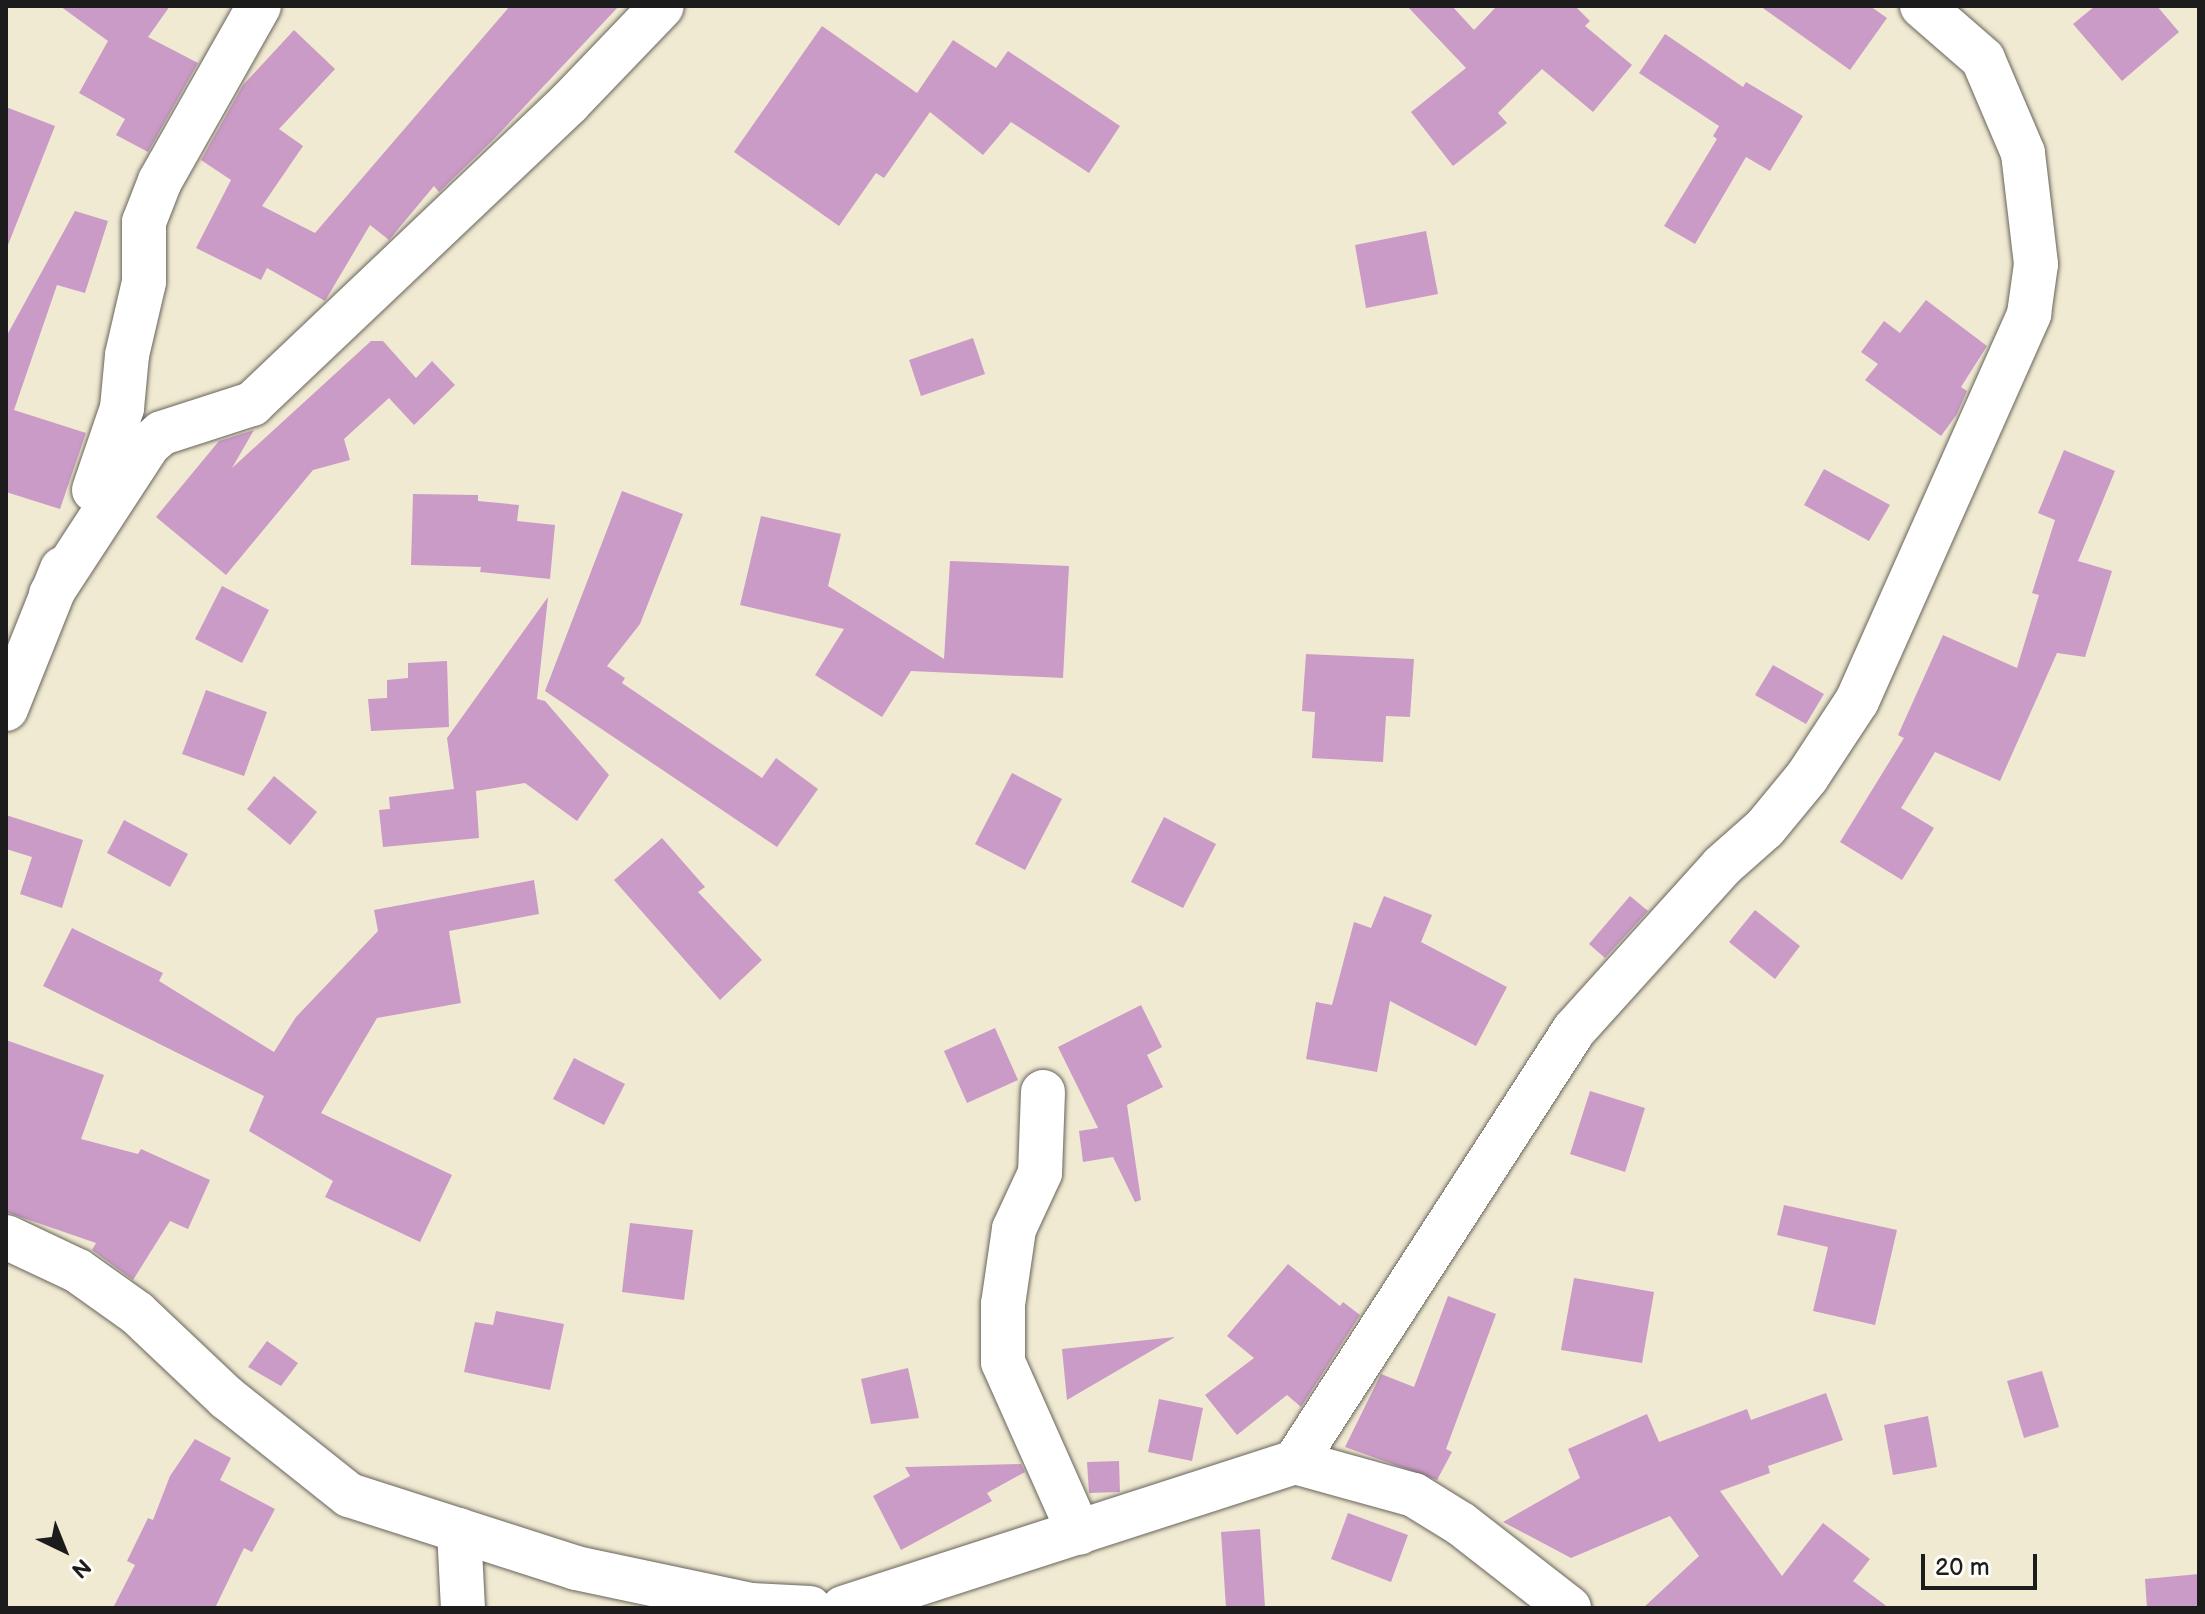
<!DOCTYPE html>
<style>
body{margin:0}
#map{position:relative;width:2205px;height:1614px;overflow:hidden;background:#f1ead2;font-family:"Balsamiq Sans",sans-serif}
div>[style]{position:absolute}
.building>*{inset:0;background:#ca9bc6}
.roads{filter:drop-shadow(0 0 2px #67645c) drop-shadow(0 0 2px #67645c)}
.street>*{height:44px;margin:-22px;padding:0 22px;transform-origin:22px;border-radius:22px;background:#fff}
span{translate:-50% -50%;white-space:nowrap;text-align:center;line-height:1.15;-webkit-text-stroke:7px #fdfcf7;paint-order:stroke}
.frame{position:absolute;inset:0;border:8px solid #1c1c1c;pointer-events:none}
.north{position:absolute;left:24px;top:1510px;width:80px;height:80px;-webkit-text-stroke:6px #fdfcf7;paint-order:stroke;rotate:137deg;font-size:22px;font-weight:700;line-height:32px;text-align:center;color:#1c1c1c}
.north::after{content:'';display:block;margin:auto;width:28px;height:36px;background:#1c1c1c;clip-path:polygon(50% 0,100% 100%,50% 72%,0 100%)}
.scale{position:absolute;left:1921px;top:1554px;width:116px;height:36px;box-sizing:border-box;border:4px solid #1c1c1c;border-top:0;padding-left:10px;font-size:24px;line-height:28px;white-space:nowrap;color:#1c1c1c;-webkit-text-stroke:6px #fdfcf7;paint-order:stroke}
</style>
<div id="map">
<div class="building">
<div style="clip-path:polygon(60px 6px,170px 6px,148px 37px,198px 63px,148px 152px,116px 135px,125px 119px,79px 93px,108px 41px)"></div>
<div style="clip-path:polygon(510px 6px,619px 6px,494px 139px,439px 192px,434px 186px,389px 240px,370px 225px,325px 301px,267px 268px,261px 280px,196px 248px,231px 180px,201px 160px,243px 85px,294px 30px,335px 69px,279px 129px,303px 146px,262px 206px,315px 233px)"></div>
<div style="clip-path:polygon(1407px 6px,1452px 6px,1474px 30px,1497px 6px,1575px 6px,1590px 21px,1585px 26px,1632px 65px,1593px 112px,1542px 69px,1498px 113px,1507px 123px,1453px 166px,1411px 112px,1466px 68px)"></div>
<div style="clip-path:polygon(1760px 6px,1870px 6px,1887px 18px,1850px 70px)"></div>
<div style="clip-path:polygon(2095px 6px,2157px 6px,2179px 32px,2122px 81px,2073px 24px)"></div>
<div style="clip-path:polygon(822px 26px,917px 93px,953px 40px,996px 68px,1008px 51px,1120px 126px,1089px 173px,1011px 122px,983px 155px,930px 112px,884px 178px,876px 173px,839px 226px,734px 152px)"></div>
<div style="clip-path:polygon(1665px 34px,1743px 87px,1746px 82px,1803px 116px,1770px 171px,1746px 157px,1695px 244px,1664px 226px,1717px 139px,1713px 136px,1719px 126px,1639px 73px)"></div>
<div style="clip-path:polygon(6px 107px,55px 126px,8px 245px,6px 245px)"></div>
<div style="clip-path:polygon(75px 211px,108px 221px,85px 293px,57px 285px,14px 410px,86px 433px,60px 509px,6px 492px,6px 337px)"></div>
<div style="clip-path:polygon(1426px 231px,1438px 294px,1366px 308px,1355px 245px)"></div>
<div style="clip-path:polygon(1926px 300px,1987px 346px,1961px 387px,1967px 391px,1957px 414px,1941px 436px,1865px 380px,1878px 364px,1861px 352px,1884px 321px,1900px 333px)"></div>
<div style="clip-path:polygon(973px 338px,985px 374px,921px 396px,909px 360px)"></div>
<div style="clip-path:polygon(371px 341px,383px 341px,416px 378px,432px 361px,455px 385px,414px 425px,389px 398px,344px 439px,350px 460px,313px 470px,226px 575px,156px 517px,219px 441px,254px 430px,232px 468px)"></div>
<div style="clip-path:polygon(2064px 450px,2115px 471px,2078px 561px,2112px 571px,2085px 657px,2057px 653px,2000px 781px,1935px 752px,1901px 808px,1934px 828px,1902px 880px,1840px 842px,1904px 738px,1898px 735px,1943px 635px,2017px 668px,2039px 595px,2032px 593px,2055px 520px,2038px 513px)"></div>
<div style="clip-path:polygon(1824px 469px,1890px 505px,1869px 541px,1804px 505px)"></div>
<div style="clip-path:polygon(622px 491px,683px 514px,640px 624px,607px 666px,625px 678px,622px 683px,762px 778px,776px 758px,818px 789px,777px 847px,545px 691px)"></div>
<div style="clip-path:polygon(413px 494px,478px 495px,478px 501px,519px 505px,517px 521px,555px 525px,550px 579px,480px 572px,481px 567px,411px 565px)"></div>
<div style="clip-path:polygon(761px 516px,841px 534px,828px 586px,944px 659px,950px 561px,1069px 566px,1063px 678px,911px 671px,882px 717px,815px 675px,844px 629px,740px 605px)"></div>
<div style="clip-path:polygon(222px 586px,269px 610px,242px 663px,195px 639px)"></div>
<div style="clip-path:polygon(548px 597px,537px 699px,545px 701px,609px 775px,577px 821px,525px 783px,476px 791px,479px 838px,383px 847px,379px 810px,390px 809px,389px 797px,454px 789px,447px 738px)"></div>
<div style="clip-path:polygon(1306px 654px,1414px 659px,1410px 717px,1386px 716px,1383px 762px,1312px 758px,1315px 712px,1302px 711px)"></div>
<div style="clip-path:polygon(447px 661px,449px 727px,371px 731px,368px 699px,387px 698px,387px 680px,408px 678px,408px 663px)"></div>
<div style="clip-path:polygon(1773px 665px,1824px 694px,1806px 724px,1755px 695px)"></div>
<div style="clip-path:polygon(206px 690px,267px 712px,244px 776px,182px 754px)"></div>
<div style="clip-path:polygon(1012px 773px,1062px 799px,1025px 870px,975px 844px)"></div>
<div style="clip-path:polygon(274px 776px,317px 812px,290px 845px,247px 809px)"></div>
<div style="clip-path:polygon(6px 815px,83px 840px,62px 908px,20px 894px,32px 857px,6px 849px)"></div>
<div style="clip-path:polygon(1164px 817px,1216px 844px,1183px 908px,1131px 882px)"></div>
<div style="clip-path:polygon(124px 820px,188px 854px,170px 887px,107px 853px)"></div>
<div style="clip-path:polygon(662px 838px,705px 887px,698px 892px,762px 960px,720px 1000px,614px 880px)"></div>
<div style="clip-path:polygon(534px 880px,539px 914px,449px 931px,461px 1003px,377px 1018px,321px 1113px,452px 1175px,420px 1242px,325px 1197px,333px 1181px,249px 1131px,264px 1096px,43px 986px,72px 928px,163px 973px,159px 981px,274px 1052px,296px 1017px,378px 931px,374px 910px)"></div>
<div style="clip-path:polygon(1384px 896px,1432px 915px,1421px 942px,1507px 987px,1476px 1046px,1390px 1001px,1377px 1072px,1306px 1059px,1316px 1002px,1332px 1005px,1354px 922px,1371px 928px)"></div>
<div style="clip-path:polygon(1630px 896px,1648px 911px,1605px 958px,1589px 944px)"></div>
<div style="clip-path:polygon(1755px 910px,1800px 946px,1775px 979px,1729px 942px)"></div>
<div style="clip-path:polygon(1141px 1005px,1162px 1047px,1147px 1055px,1163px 1087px,1127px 1105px,1141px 1200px,1135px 1202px,1113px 1157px,1083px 1162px,1079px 1131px,1098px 1128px,1058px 1047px)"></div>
<div style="clip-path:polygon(995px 1028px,1018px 1080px,967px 1103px,944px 1051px)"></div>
<div style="clip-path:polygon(6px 1040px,104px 1075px,81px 1139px,138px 1154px,141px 1149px,210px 1180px,188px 1229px,170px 1221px,133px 1280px,92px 1250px,96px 1243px,6px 1212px)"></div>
<div style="clip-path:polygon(574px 1058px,625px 1084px,604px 1125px,553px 1099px)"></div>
<div style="clip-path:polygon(1590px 1091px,1645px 1108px,1625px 1172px,1570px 1154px)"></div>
<div style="clip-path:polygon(1784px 1205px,1897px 1230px,1875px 1325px,1813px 1311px,1828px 1247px,1777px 1235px)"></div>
<div style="clip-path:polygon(630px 1223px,693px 1230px,684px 1300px,622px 1292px)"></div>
<div style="clip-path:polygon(1288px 1264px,1340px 1306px,1343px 1302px,1360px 1315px,1301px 1407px,1287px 1395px,1237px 1435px,1205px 1395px,1254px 1358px,1227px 1336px)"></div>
<div style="clip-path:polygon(1574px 1278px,1654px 1292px,1642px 1363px,1561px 1350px)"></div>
<div style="clip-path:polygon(1448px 1296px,1496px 1314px,1446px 1449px,1452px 1452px,1437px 1480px,1345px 1447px,1381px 1374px,1414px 1387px)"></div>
<div style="clip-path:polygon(496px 1311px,564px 1324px,550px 1390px,464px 1372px,475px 1322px,493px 1325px)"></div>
<div style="clip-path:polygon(1175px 1337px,1067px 1400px,1062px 1349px)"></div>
<div style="clip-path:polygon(267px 1341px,298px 1363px,281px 1386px,248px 1367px)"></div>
<div style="clip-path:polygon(908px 1368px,919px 1418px,871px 1424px,861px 1379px)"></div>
<div style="clip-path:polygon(2042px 1371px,2059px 1427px,2024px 1438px,2007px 1381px)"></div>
<div style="clip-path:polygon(1826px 1393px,1843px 1440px,1768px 1466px,1770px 1473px,1720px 1491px,1782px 1576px,1823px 1523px,1870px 1559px,1853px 1581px,1889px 1608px,1643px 1608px,1699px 1556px,1670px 1516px,1571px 1558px,1503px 1522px,1580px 1478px,1568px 1449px,1647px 1414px,1659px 1442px,1747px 1409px,1751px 1420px)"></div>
<div style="clip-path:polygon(1159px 1399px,1203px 1408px,1192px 1461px,1148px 1452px)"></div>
<div style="clip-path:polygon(1928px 1416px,1937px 1467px,1893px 1475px,1884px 1425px)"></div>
<div style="clip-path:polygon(195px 1439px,231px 1458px,220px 1480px,275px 1509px,252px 1552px,244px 1548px,215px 1608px,113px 1608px,135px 1565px,127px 1561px,148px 1518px,153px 1520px,170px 1476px)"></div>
<div style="clip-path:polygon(1119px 1461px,1120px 1492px,1089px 1493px,1087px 1462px)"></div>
<div style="clip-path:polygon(1021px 1464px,1025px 1472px,987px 1493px,992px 1501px,901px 1550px,873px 1496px,910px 1476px,905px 1467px)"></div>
<div style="clip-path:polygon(1348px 1513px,1408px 1535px,1391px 1582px,1331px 1559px)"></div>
<div style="clip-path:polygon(1260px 1529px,1265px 1608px,1226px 1608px,1221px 1532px)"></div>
<div style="clip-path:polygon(2199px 1574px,2199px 1608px,2147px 1608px,2145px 1579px)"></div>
</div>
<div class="roads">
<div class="street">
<div style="left:94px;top:490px;width:87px;rotate:-71.1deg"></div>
<div style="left:122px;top:408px;width:53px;rotate:-84.6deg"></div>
<div style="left:127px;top:355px;width:75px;rotate:-76.9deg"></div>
<div style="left:144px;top:282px;width:60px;rotate:-90deg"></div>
<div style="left:144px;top:222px;width:44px;rotate:-68.7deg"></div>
<div style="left:160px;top:181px;width:201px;rotate:-60.5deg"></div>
<div style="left:51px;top:594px;width:178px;rotate:-56.9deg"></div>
<div style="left:148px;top:445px;width:18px;rotate:-41deg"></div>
<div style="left:162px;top:433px;width:95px;rotate:-17.9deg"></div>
<div style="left:252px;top:404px;width:437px;rotate:-43.5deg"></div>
<div style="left:569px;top:103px;width:134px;rotate:-46.2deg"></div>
<div style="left:6px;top:709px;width:151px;rotate:-68.2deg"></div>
<div style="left:1043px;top:1092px;width:81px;rotate:92.1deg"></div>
<div style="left:1040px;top:1173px;width:62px;rotate:114.9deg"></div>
<div style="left:1014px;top:1229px;width:76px;rotate:98.3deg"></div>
<div style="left:1003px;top:1304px;width:58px;rotate:90deg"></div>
<div style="left:1003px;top:1362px;width:187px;rotate:66deg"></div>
<div style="left:6px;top:1237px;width:80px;rotate:25.3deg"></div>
<div style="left:78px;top:1271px;width:72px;rotate:35.4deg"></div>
<div style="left:137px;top:1313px;width:124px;rotate:43.4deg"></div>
<div style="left:227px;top:1398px;width:156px;rotate:38.5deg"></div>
<div style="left:349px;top:1495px;width:238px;rotate:17.8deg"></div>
<div style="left:576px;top:1568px;width:179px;rotate:11.9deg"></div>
<div style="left:751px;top:1605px;width:59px;rotate:2.9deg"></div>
<div style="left:1295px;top:1462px;width:514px;rotate:-57.14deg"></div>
<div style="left:1574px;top:1030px;width:221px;rotate:-47.9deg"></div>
<div style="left:1722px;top:866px;width:57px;rotate:-41.5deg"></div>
<div style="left:1765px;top:828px;width:66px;rotate:-50.5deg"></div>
<div style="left:1807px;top:777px;width:91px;rotate:-56.7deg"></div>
<div style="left:1857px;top:701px;width:424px;rotate:-66deg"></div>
<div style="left:2029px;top:314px;width:50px;rotate:-82deg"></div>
<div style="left:2036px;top:264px;width:112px;rotate:-96.7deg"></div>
<div style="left:2023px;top:153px;width:102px;rotate:-113.1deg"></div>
<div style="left:1983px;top:59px;width:81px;rotate:-139deg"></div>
<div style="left:459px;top:1530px;width:78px;rotate:87.1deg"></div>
<div style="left:843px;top:1608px;width:475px;rotate:-17.9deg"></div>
<div style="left:1295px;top:1462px;width:123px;rotate:15.5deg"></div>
<div style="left:1414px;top:1495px;width:55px;rotate:31.7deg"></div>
<div style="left:1461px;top:1524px;width:137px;rotate:37.9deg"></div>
</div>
</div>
<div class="frame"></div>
<div class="north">N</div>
<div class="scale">20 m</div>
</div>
